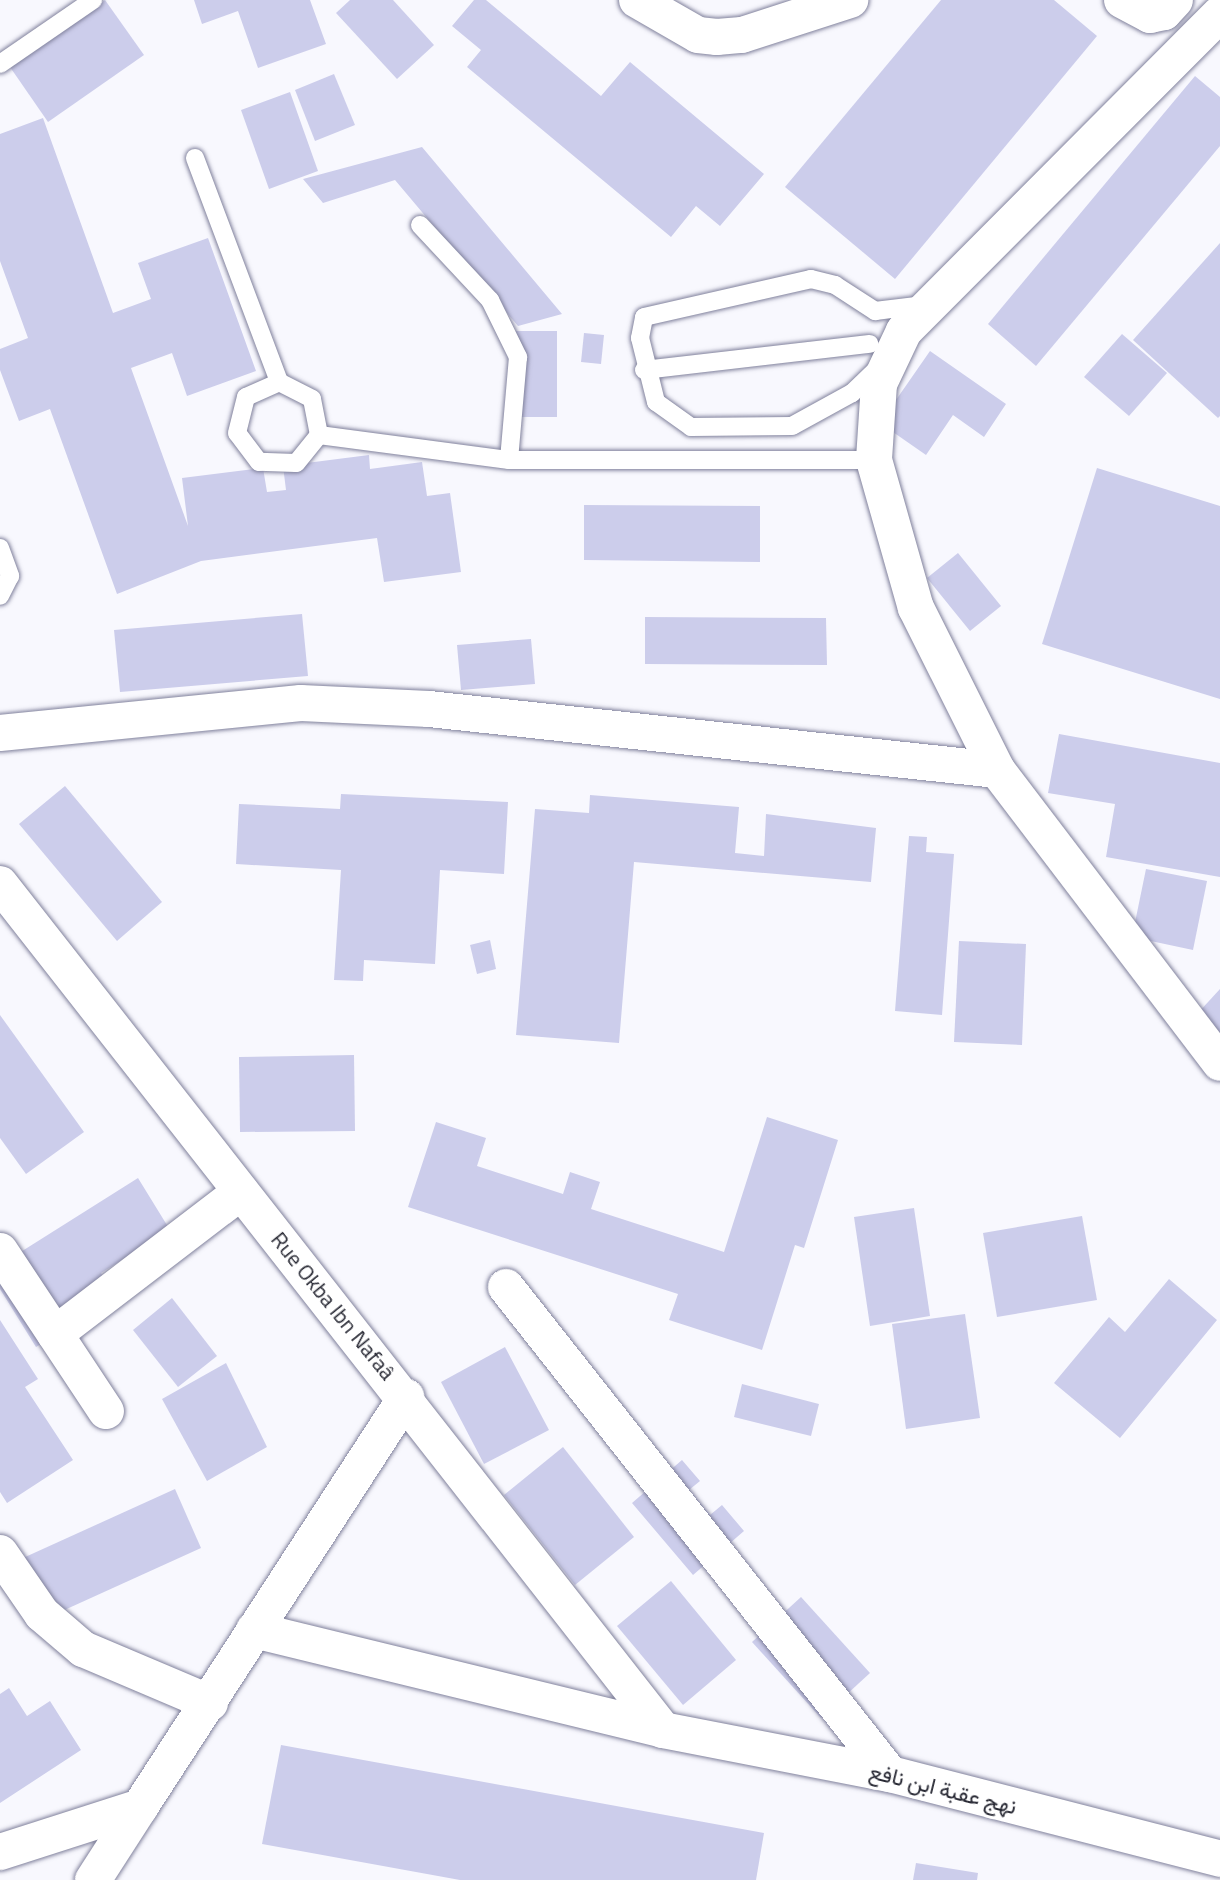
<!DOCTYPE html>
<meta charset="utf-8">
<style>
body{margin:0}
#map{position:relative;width:1220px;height:1880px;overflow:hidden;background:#f8f8fe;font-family:"Titillium Web",Vazirmatn,sans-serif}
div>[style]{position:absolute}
.building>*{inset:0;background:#cccdeb}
.roads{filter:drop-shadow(0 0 2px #80819c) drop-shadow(0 0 2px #80819c)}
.lane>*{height:18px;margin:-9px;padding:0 9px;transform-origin:9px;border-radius:9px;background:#fff}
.street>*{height:36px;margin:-18px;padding:0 18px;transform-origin:18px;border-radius:18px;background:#fff}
span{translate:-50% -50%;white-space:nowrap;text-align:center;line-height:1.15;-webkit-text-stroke:6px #fff;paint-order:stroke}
.street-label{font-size:22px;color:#272833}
</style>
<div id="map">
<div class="building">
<div style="clip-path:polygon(105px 0,144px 55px,48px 122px,10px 67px)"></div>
<div style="clip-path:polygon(194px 0,310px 0,326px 44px,258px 68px,238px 11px,202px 24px)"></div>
<div style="clip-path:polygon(350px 0,393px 0,434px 45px,397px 79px,336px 13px)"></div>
<div style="clip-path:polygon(474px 0,486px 0,601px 96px,630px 62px,764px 174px,720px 226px,696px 206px,671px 237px,467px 67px,481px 50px,452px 26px)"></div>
<div style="clip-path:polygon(941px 0,1054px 0,1097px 36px,895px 279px,785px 187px)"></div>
<div style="clip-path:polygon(334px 74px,355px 125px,315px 141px,295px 90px)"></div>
<div style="clip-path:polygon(1195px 76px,1220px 97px,1220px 146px,1036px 366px,988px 324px)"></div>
<div style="clip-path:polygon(290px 92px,318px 171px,269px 189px,241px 110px)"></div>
<div style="clip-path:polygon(43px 118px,113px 313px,151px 299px,138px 263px,208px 238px,256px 371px,187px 396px,172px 353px,131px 368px,188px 526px,182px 478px,263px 468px,267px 492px,286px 490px,283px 466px,369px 455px,370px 469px,422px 462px,427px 496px,450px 493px,461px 572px,384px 582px,377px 538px,201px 561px,117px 594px,50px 409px,19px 421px,0 370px,0 349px,28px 338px,0 261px,0 134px)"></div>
<div style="clip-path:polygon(422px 147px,562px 314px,518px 326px,395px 180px,323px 203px,303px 179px)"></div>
<div style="clip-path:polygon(1220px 243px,1220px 416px,1218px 418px,1133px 340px)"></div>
<div style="clip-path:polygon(510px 331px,557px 331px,557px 417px,510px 417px)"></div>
<div style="clip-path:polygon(584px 333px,604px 335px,601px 364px,581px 362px)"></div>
<div style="clip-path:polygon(1122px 334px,1167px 373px,1129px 416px,1084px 377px)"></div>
<div style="clip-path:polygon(930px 351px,1006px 404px,984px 437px,953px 415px,926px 455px,880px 423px)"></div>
<div style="clip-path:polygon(1097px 468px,1220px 506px,1220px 699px,1042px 644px)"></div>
<div style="clip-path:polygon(584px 505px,760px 506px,760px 562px,584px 560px)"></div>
<div style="clip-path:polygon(958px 553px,1001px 606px,970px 631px,927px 578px)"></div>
<div style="clip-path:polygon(302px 614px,308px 676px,120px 692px,114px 630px)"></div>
<div style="clip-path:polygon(645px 617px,826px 618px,827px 665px,645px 664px)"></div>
<div style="clip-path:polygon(531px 639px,535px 684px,461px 690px,457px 645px)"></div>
<div style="clip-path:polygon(1059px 734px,1220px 763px,1220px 877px,1106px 857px,1115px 804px,1048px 793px)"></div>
<div style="clip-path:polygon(65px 786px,162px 902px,117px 941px,19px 824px)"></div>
<div style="clip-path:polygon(341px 794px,508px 802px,504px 874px,440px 870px,435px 964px,364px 960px,363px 981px,334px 980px,341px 870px,236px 864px,239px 804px,340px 809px)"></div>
<div style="clip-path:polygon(590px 795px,739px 807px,735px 853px,764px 856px,766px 814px,876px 828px,871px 882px,634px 862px,619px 1043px,516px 1035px,535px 809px,589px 813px)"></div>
<div style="clip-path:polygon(909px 836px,927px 837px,926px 852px,954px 854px,942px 1015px,895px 1011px)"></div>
<div style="clip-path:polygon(1146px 869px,1207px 881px,1193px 950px,1132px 937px)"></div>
<div style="clip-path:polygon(490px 940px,496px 969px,477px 974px,470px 945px)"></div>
<div style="clip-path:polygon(959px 941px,1026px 944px,1022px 1045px,954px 1042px)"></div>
<div style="clip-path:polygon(1220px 989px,1220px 1050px,1197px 1014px)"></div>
<div style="clip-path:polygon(0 1015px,84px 1132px,26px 1174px,0 1138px)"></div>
<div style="clip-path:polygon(354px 1055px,355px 1131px,240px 1132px,239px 1057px)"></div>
<div style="clip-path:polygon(767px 1117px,838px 1140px,804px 1248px,795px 1245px,762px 1350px,669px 1320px,678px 1294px,408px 1207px,436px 1122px,486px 1138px,477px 1166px,563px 1194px,570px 1172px,600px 1182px,591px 1209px,724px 1252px)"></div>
<div style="clip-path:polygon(138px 1178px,170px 1230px,101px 1273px,116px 1298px,36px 1347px,0 1289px,0 1265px)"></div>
<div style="clip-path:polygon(914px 1208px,930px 1316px,870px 1326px,854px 1217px)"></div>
<div style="clip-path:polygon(1082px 1216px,1097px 1300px,997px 1317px,983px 1233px)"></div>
<div style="clip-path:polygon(1169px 1279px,1217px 1320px,1120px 1438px,1054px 1383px,1109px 1317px,1125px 1332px)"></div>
<div style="clip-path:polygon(172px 1298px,217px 1356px,178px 1387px,133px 1330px)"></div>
<div style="clip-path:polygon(965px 1314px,980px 1418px,906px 1429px,892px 1324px)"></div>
<div style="clip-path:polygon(0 1320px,38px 1379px,25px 1387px,73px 1460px,7px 1503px,0 1492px)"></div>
<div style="clip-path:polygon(505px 1347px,549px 1430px,484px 1464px,441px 1382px)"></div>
<div style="clip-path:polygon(226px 1363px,267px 1447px,207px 1481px,162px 1399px)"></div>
<div style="clip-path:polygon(742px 1384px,819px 1404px,811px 1436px,734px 1417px)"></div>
<div style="clip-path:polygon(563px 1447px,634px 1537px,575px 1585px,504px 1495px)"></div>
<div style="clip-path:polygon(682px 1460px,700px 1481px,689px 1490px,710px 1515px,722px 1505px,744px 1531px,693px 1575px,632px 1503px)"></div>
<div style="clip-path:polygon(175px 1489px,201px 1548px,49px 1617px,23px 1558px)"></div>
<div style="clip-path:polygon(671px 1581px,736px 1660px,683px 1705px,617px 1626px)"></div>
<div style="clip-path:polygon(801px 1597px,870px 1673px,821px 1718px,752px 1642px)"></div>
<div style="clip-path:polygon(9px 1688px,27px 1716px,50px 1701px,81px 1750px,0 1803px,0 1694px)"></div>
<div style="clip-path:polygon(281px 1745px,764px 1833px,756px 1880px,460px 1880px,262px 1844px)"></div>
<div style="clip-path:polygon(916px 1863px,978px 1873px,977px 1880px,913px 1880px)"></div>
</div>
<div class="roads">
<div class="lane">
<div style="left:0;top:64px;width:113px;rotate:-34.5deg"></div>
<div style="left:195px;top:158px;width:239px;rotate:69.4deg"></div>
<div style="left:420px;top:225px;width:103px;rotate:47deg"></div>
<div style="left:490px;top:300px;width:64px;rotate:63.8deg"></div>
<div style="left:518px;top:357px;width:103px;rotate:95deg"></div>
<div style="left:877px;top:369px;width:35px;rotate:136deg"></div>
<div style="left:852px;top:393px;width:68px;rotate:151.2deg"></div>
<div style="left:792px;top:426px;width:101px;rotate:179.4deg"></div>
<div style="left:691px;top:427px;width:43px;rotate:-144.5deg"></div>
<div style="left:656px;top:402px;width:66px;rotate:-104deg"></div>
<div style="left:640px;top:338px;width:21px;rotate:-79deg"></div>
<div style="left:644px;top:317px;width:171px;rotate:-12.8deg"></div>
<div style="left:811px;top:279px;width:25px;rotate:14deg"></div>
<div style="left:835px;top:285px;width:48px;rotate:33deg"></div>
<div style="left:875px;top:311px;width:48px;rotate:-7.1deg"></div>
<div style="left:644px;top:370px;width:227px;rotate:-6.6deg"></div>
<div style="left:279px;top:382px;width:37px;rotate:27deg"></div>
<div style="left:312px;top:399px;width:37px;rotate:79deg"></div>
<div style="left:319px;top:435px;width:36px;rotate:129deg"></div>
<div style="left:296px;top:463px;width:37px;rotate:-178deg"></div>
<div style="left:259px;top:462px;width:36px;rotate:-127deg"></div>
<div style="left:237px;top:433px;width:37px;rotate:-76deg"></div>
<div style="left:246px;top:397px;width:36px;rotate:-24deg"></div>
<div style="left:319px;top:435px;width:192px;rotate:7.5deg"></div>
<div style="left:509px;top:460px;width:365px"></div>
<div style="left:0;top:548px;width:30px;rotate:70deg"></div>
<div style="left:10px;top:576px;width:22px;rotate:117deg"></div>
</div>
<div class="street">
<div style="left:637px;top:0;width:70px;rotate:29.8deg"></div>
<div style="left:698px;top:35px;width:19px;rotate:6deg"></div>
<div style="left:717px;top:37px;width:25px;rotate:-5deg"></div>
<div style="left:742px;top:35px;width:114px;rotate:-18deg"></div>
<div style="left:1122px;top:0;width:32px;rotate:28deg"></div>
<div style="left:1150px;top:15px;width:14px;rotate:-12deg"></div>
<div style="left:1164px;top:12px;width:16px;rotate:-47deg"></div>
<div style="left:1220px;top:14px;width:448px;rotate:134.9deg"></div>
<div style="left:904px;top:331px;width:59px;rotate:115.3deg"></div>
<div style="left:879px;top:384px;width:76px;rotate:93.8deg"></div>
<div style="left:874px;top:460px;width:154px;rotate:74.2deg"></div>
<div style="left:916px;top:608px;width:181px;rotate:63.4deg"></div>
<div style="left:997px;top:770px;width:368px;rotate:52.7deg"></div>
<div style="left:0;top:733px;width:302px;rotate:-5.7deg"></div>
<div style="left:301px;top:703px;width:128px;rotate:2.7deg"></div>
<div style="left:429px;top:709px;width:571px;rotate:6.13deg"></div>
<div style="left:0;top:884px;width:1075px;rotate:51.91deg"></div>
<div style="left:0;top:1251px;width:192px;rotate:56.5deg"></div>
<div style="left:506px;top:1287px;width:620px;rotate:51.74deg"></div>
<div style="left:55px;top:1334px;width:234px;rotate:-37.4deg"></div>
<div style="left:0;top:1553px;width:74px;rotate:55.5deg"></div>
<div style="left:42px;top:1614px;width:54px;rotate:40.5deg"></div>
<div style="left:83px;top:1649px;width:138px;rotate:23deg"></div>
<div style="left:254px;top:1630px;width:421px;rotate:13.7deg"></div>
<div style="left:663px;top:1730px;width:231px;rotate:11deg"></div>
<div style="left:890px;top:1774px;width:341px;rotate:14.4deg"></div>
<div style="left:0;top:1852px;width:147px;rotate:-17.8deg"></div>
<div style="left:140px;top:1807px;width:489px;rotate:-57deg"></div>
<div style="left:93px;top:1880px;width:87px;rotate:-57.2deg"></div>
</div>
</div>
<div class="street-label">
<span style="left:333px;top:1306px;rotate:51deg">Rue Okba Ibn Nafaâ</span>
<span style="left:943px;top:1789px;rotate:14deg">نهج عقبة ابن نافع</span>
</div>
</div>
